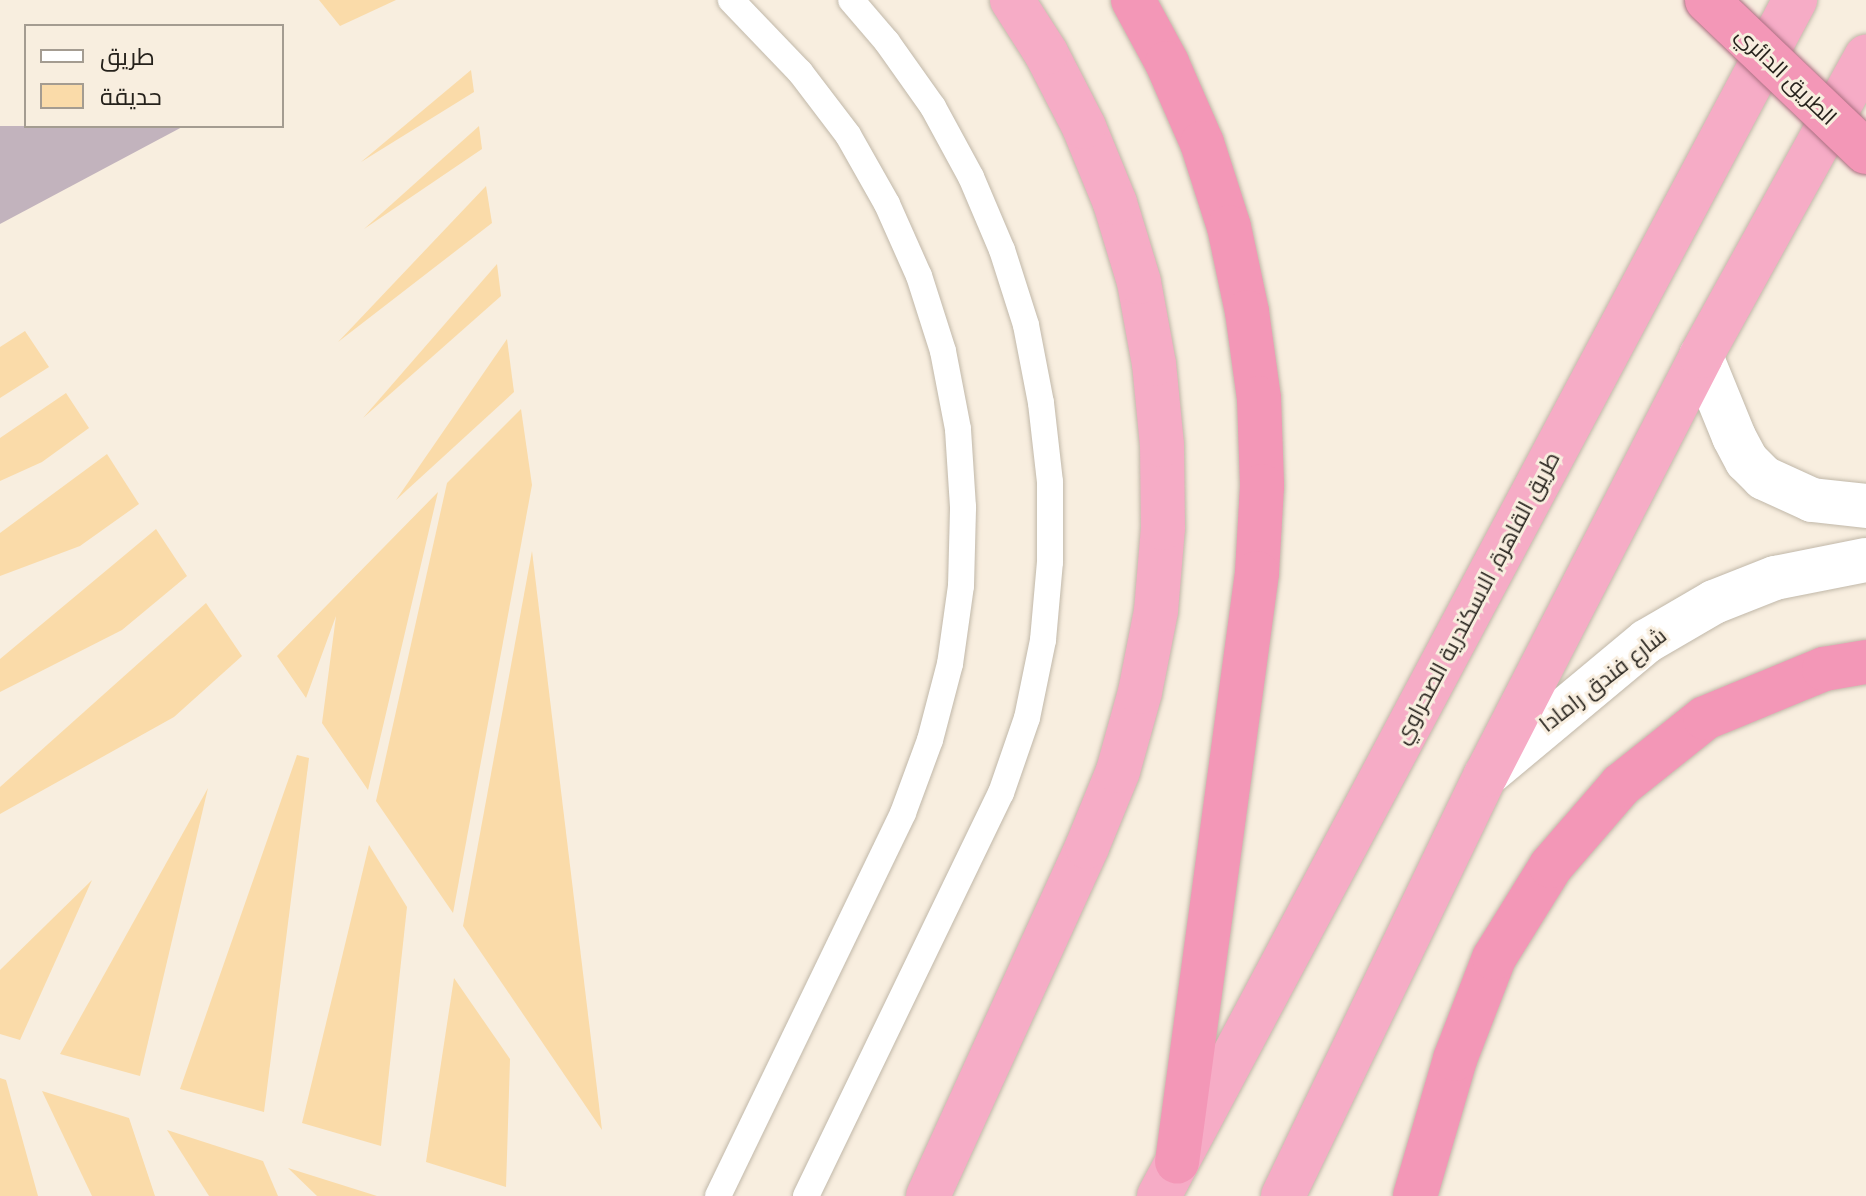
<!DOCTYPE html>
<meta charset="utf-8">
<style>
body{margin:0}
#map{position:relative;width:1866px;height:1196px;overflow:hidden;background:#f8eedf;font-family:Montserrat,Cairo,sans-serif}
div>[style]{position:absolute}
.green>*{inset:0;background:#fadba9}
.building>*{inset:0;background:#c2b3bd}
.roads{filter:drop-shadow(0 0 2px #c1b8a9) drop-shadow(0 0 2px #c1b8a9)}
.service>*{height:26px;margin:-13px;padding:0 13px;transform-origin:13px;border-radius:13px;background:#fff}
.minor>*{height:44px;margin:-22px;padding:0 22px;transform-origin:22px;border-radius:22px;background:#fff}
.trunk>*{height:44px;margin:-22px;padding:0 22px;transform-origin:22px;border-radius:22px;background:#f6acc6}
.motorway>*{height:44px;margin:-22px;padding:0 22px;transform-origin:22px;border-radius:22px;background:#f397b7}
.bridges{filter:drop-shadow(0 0 2px #ab6e81) drop-shadow(0 0 2px #ab6e81)}
.motorway-bridge>*{height:44px;margin:-22px;padding:0 22px;transform-origin:22px;border-radius:22px;background:#f397b7}
span{translate:-50% -50%;white-space:nowrap;text-align:center;line-height:1.15;-webkit-text-stroke:6px #f8eedf;paint-order:stroke}
.street-label{font-size:22px;color:#26221c}
.legend{position:absolute;left:24px;top:24px;width:260px;height:104px;box-sizing:border-box;background:#f8eedf;border:2px solid #a49c91;margin:0;padding:10px 14px;list-style:none;font-size:24px;color:#26221c}
.legend li{display:flex;align-items:center;gap:16px;height:40px}
.legend b{width:40px;border:2px solid #a49c91}
</style>
<div id="map">
<div class="green">
<div style="clip-path:polygon(319px 0,396px 0,340px 26px)"></div>
<div style="clip-path:polygon(471px 70px,474px 92px,361px 162px)"></div>
<div style="clip-path:polygon(479px 126px,482px 149px,364px 229px)"></div>
<div style="clip-path:polygon(486px 186px,492px 223px,338px 342px)"></div>
<div style="clip-path:polygon(497px 264px,501px 296px,363px 418px)"></div>
<div style="clip-path:polygon(25px 331px,49px 367px,0 398px,0 347px)"></div>
<div style="clip-path:polygon(507px 339px,514px 392px,396px 500px)"></div>
<div style="clip-path:polygon(66px 393px,89px 428px,42px 462px,0 481px,0 438px)"></div>
<div style="clip-path:polygon(521px 409px,532px 485px,453px 913px,376px 801px,447px 483px)"></div>
<div style="clip-path:polygon(107px 454px,139px 504px,80px 546px,0 576px,0 533px)"></div>
<div style="clip-path:polygon(438px 492px,368px 790px,322px 723px,336px 616px,306px 698px,277px 656px)"></div>
<div style="clip-path:polygon(156px 529px,187px 576px,122px 630px,0 692px,0 659px)"></div>
<div style="clip-path:polygon(532px 551px,602px 1130px,463px 926px)"></div>
<div style="clip-path:polygon(206px 603px,242px 656px,174px 717px,0 814px,0 787px)"></div>
<div style="clip-path:polygon(297px 755px,309px 758px,264px 1112px,180px 1089px)"></div>
<div style="clip-path:polygon(208px 788px,140px 1076px,60px 1054px)"></div>
<div style="clip-path:polygon(369px 845px,407px 907px,381px 1146px,302px 1123px)"></div>
<div style="clip-path:polygon(92px 880px,20px 1040px,0 1034px,0 970px)"></div>
<div style="clip-path:polygon(454px 978px,510px 1059px,506px 1187px,426px 1162px)"></div>
<div style="clip-path:polygon(0 1078px,6px 1080px,38px 1196px,0 1196px)"></div>
<div style="clip-path:polygon(42px 1091px,129px 1118px,155px 1196px,92px 1196px)"></div>
<div style="clip-path:polygon(167px 1130px,263px 1161px,278px 1196px,209px 1196px)"></div>
<div style="clip-path:polygon(288px 1168px,377px 1196px,317px 1196px)"></div>
</div>
<div class="building">
<div style="clip-path:polygon(0 126px,184px 126px,0 224px)"></div>
</div>
<div class="roads">
<div class="service">
<div style="left:718px;top:1196px;width:425px;rotate:-64.2deg"></div>
<div style="left:903px;top:813px;width:78px;rotate:-69.7deg"></div>
<div style="left:930px;top:740px;width:79px;rotate:-75.3deg"></div>
<div style="left:950px;top:664px;width:79px;rotate:-82deg"></div>
<div style="left:961px;top:586px;width:79px;rotate:-88.5deg"></div>
<div style="left:963px;top:507px;width:78px;rotate:-93.7deg"></div>
<div style="left:958px;top:429px;width:79px;rotate:-100.9deg"></div>
<div style="left:943px;top:351px;width:79px;rotate:-107.7deg"></div>
<div style="left:919px;top:276px;width:79px;rotate:-114deg"></div>
<div style="left:887px;top:204px;width:79px;rotate:-119.5deg"></div>
<div style="left:848px;top:135px;width:79px;rotate:-127.3deg"></div>
<div style="left:800px;top:72px;width:100px;rotate:-133.8deg"></div>
<div style="left:806px;top:1196px;width:448px;rotate:-64.2deg"></div>
<div style="left:1001px;top:793px;width:79px;rotate:-70.9deg"></div>
<div style="left:1027px;top:718px;width:80px;rotate:-78.4deg"></div>
<div style="left:1043px;top:640px;width:78px;rotate:-84.9deg"></div>
<div style="left:1050px;top:562px;width:80px;rotate:-90deg"></div>
<div style="left:1050px;top:482px;width:80px;rotate:-96.5deg"></div>
<div style="left:1041px;top:403px;width:79px;rotate:-100.9deg"></div>
<div style="left:1026px;top:325px;width:79px;rotate:-107.7deg"></div>
<div style="left:1002px;top:250px;width:79px;rotate:-113deg"></div>
<div style="left:971px;top:177px;width:80px;rotate:-118.5deg"></div>
<div style="left:933px;top:107px;width:80px;rotate:-125.3deg"></div>
<div style="left:887px;top:42px;width:55px;rotate:-130.6deg"></div>
</div>
<div class="minor">
<div style="left:1701px;top:356px;width:87px;rotate:67.8deg"></div>
<div style="left:1734px;top:437px;width:27px;rotate:62deg"></div>
<div style="left:1747px;top:461px;width:24px;rotate:45deg"></div>
<div style="left:1764px;top:478px;width:53px;rotate:24.6deg"></div>
<div style="left:1812px;top:500px;width:54px;rotate:6.3deg"></div>
<div style="left:1486px;top:775px;width:209px;rotate:-39.8deg"></div>
<div style="left:1647px;top:641px;width:78px;rotate:-30.2deg"></div>
<div style="left:1714px;top:602px;width:66px;rotate:-21.5deg"></div>
<div style="left:1775px;top:578px;width:93px;rotate:-11.2deg"></div>
</div>
<div class="trunk">
<div style="left:928px;top:1196px;width:384px;rotate:-65.5deg"></div>
<div style="left:1087px;top:847px;width:82px;rotate:-67.8deg"></div>
<div style="left:1118px;top:771px;width:82px;rotate:-74.4deg"></div>
<div style="left:1140px;top:692px;width:83px;rotate:-78.8deg"></div>
<div style="left:1156px;top:611px;width:83px;rotate:-85.2deg"></div>
<div style="left:1163px;top:528px;width:83px;rotate:-90.7deg"></div>
<div style="left:1162px;top:445px;width:81px;rotate:-95.6deg"></div>
<div style="left:1154px;top:364px;width:83px;rotate:-100.4deg"></div>
<div style="left:1139px;top:282px;width:83px;rotate:-106.9deg"></div>
<div style="left:1115px;top:203px;width:82px;rotate:-112.2deg"></div>
<div style="left:1084px;top:127px;width:83px;rotate:-117.2deg"></div>
<div style="left:1046px;top:53px;width:63px;rotate:-122.7deg"></div>
<div style="left:1159px;top:1196px;width:1355px;rotate:-62deg"></div>
<div style="left:1283px;top:1196px;width:467px;rotate:-64.3deg"></div>
<div style="left:1486px;top:775px;width:471px;rotate:-62.8deg"></div>
<div style="left:1701px;top:356px;width:342px;rotate:-61.1deg"></div>
</div>
<div class="motorway">
<div style="left:1133px;top:0;width:72px;rotate:61.6deg"></div>
<div style="left:1167px;top:63px;width:87px;rotate:66.4deg"></div>
<div style="left:1202px;top:143px;width:88px;rotate:72.2deg"></div>
<div style="left:1229px;top:227px;width:87px;rotate:78deg"></div>
<div style="left:1247px;top:312px;width:87px;rotate:82.1deg"></div>
<div style="left:1259px;top:398px;width:88px;rotate:88deg"></div>
<div style="left:1262px;top:486px;width:87px;rotate:93.3deg"></div>
<div style="left:1257px;top:573px;width:594px;rotate:97.73deg"></div>
<div style="left:1415px;top:1196px;width:143px;rotate:-73.7deg"></div>
<div style="left:1455px;top:1059px;width:108px;rotate:-68.9deg"></div>
<div style="left:1494px;top:958px;width:108px;rotate:-58.2deg"></div>
<div style="left:1551px;top:866px;width:107px;rotate:-49.2deg"></div>
<div style="left:1621px;top:785px;width:107px;rotate:-38.6deg"></div>
<div style="left:1705px;top:718px;width:129px;rotate:-22.4deg"></div>
<div style="left:1824px;top:669px;width:43px;rotate:-9.5deg"></div>
</div>
</div>
<div class="bridges">
<div class="motorway-bridge">
<div style="left:1707px;top:0;width:220px;rotate:43.7deg"></div>
</div>
</div>
<div class="street-label">
<span style="left:1786px;top:76px;rotate:44deg">الطريق الدائري</span>
<span style="left:1477px;top:598px;rotate:-62deg">طريق القاهرة, الاسكندرية الصحراوي</span>
<span style="left:1603px;top:680px;rotate:-38deg">شارع فندق رامادا</span>
</div>
<ul class="legend">
<li><b style="height:10px;background:#fff"></b>طريق</li>
<li><b style="height:22px;background:#fadba9"></b>حديقة</li>
</ul>
</div>
